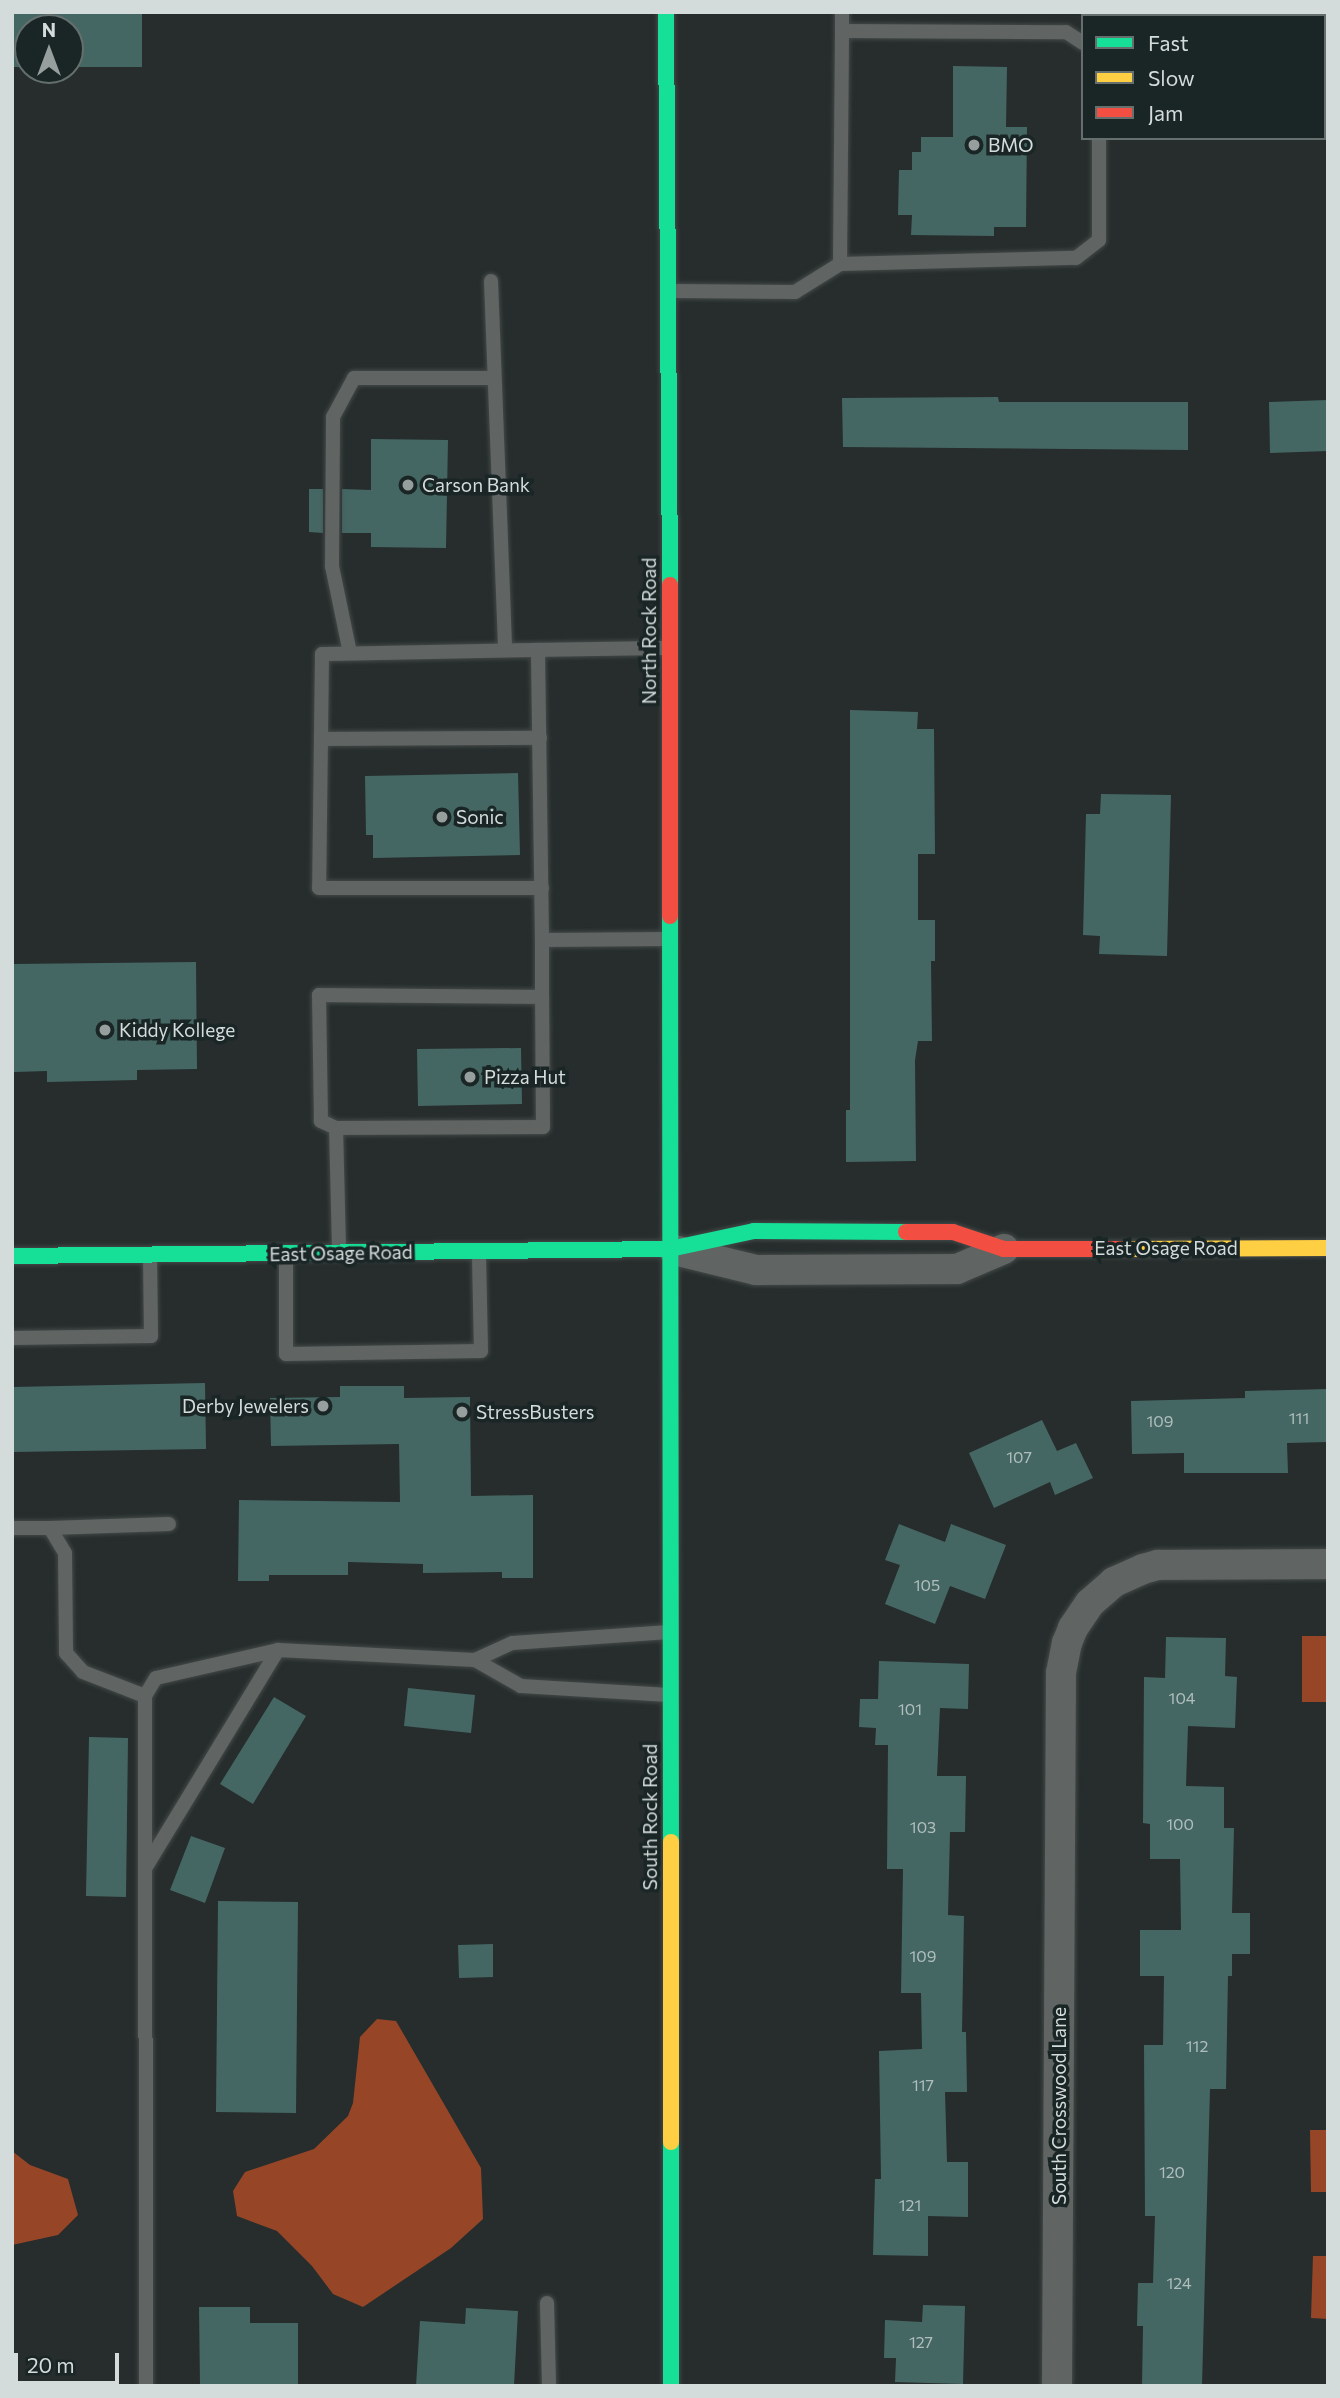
<!DOCTYPE html>
<style>
body{margin:0}
#map{position:relative;width:1340px;height:2398px;overflow:hidden;background:#262d2c;font-family:Commissioner,sans-serif}
div>[style]{position:absolute}
.water>*{inset:0;background:#964627}
.building>*{inset:0;background:#456764}
.roads{filter:drop-shadow(0 0 2px #434948) drop-shadow(0 0 2px #434948)}
.lane>*{height:14px;margin:-7px;padding:0 7px;transform-origin:7px;border-radius:7px;background:#606564}
.street>*{height:30px;margin:-15px;padding:0 15px;transform-origin:15px;border-radius:15px;background:#606564}
.fast>*{height:16px;margin:-8px;padding:0 8px;transform-origin:8px;border-radius:8px;background:#16e098}
.slow>*{height:16px;margin:-8px;padding:0 8px;transform-origin:8px;border-radius:8px;background:#ffcf43}
.jam>*{height:16px;margin:-8px;padding:0 8px;transform-origin:8px;border-radius:8px;background:#f24e42}
.dots>*{width:19px;height:19px;translate:-50% -50%;box-sizing:border-box;border:4px solid #1a2625;border-radius:50%}
span{translate:-50% -50%;white-space:nowrap;text-align:center;line-height:1.15;-webkit-text-stroke:7px #1a2625;paint-order:stroke}
.number-label{font-size:16px;color:#b0bfbd}
.number-label span{-webkit-text-stroke-width:0}
.poi-label{font-size:19px;color:#d4dcdb}
.left{translate:0 -50%;text-align:left}
.right{translate:-100% -50%;text-align:right}
.street-label{font-size:19px;color:#d4dcdb}
.frame{position:absolute;inset:0;border:14px solid #d4dcdb;pointer-events:none}
.legend{position:absolute;left:1081px;top:14px;width:245px;height:126px;box-sizing:border-box;background:#1a2625;border:2px solid #646f6e;margin:0;padding:9px 12px;list-style:none;font-size:21px;color:#d4dcdb}
.legend li{display:flex;align-items:center;gap:14px;height:35px}
.legend b{width:35px;border:2px solid #646f6e}
.north{position:absolute;left:14px;top:14px;width:70px;height:70px;box-sizing:border-box;background:#1a2625;border:2px solid #646f6e;border-radius:50%;rotate:0deg;font-size:19px;font-weight:700;line-height:28px;text-align:center;color:#d4dcdb}
.north::after{content:'';display:block;margin:auto;width:24px;height:32px;background:#979f9e;clip-path:polygon(50% 0,100% 100%,50% 72%,0 100%)}
.scale{position:absolute;left:14px;top:2353px;width:105px;height:32px;box-sizing:border-box;border:4px solid #d4dcdb;border-top:0;padding-left:9px;font-size:21px;line-height:24px;white-space:nowrap;color:#d4dcdb;-webkit-text-stroke:5px #1a2625;paint-order:stroke}
</style>
<div id="map">
<div class="water">
<div style="clip-path:polygon(1302px 1636px,1328px 1636px,1328px 1702px,1302px 1702px)"></div>
<div style="clip-path:polygon(377px 2019px,396px 2021px,481px 2168px,483px 2219px,451px 2248px,363px 2307px,333px 2294px,312px 2266px,277px 2231px,237px 2216px,233px 2191px,245px 2172px,314px 2149px,348px 2116px,353px 2103px,360px 2037px)"></div>
<div style="clip-path:polygon(1310px 2130px,1328px 2130px,1328px 2192px,1311px 2192px)"></div>
<div style="clip-path:polygon(12px 2151px,30px 2165px,68px 2179px,78px 2215px,58px 2235px,12px 2245px)"></div>
<div style="clip-path:polygon(1313px 2256px,1328px 2256px,1328px 2319px,1311px 2318px)"></div>
</div>
<div class="building">
<div style="clip-path:polygon(12px 12px,142px 12px,142px 67px,70px 67px,70px 28px,28px 28px,28px 67px,12px 67px)"></div>
<div style="clip-path:polygon(953px 66px,1007px 67px,1006px 127px,1027px 127px,1026px 227px,994px 227px,994px 236px,911px 235px,912px 215px,898px 215px,899px 170px,912px 170px,912px 152px,921px 152px,921px 137px,953px 137px)"></div>
<div style="clip-path:polygon(998px 397px,999px 402px,1188px 402px,1188px 450px,843px 447px,842px 398px)"></div>
<div style="clip-path:polygon(1328px 400px,1328px 451px,1270px 453px,1269px 402px)"></div>
<div style="clip-path:polygon(371px 439px,448px 440px,446px 548px,371px 547px,371px 533px,342px 533px,342px 489px,371px 490px)"></div>
<div style="clip-path:polygon(309px 489px,323px 489px,323px 533px,309px 532px)"></div>
<div style="clip-path:polygon(850px 710px,918px 712px,917px 729px,934px 729px,935px 854px,918px 854px,918px 920px,935px 920px,935px 961px,931px 961px,932px 1041px,918px 1041px,915px 1060px,916px 1161px,846px 1162px,846px 1110px,850px 1110px)"></div>
<div style="clip-path:polygon(518px 773px,520px 855px,373px 858px,373px 835px,366px 835px,365px 776px)"></div>
<div style="clip-path:polygon(1101px 794px,1171px 795px,1167px 956px,1099px 954px,1100px 936px,1083px 935px,1086px 814px,1100px 814px)"></div>
<div style="clip-path:polygon(196px 962px,197px 1069px,137px 1070px,137px 1080px,47px 1082px,47px 1071px,14px 1072px,12px 964px)"></div>
<div style="clip-path:polygon(521px 1048px,522px 1104px,418px 1106px,417px 1049px)"></div>
<div style="clip-path:polygon(205px 1383px,206px 1449px,12px 1452px,12px 1387px)"></div>
<div style="clip-path:polygon(340px 1386px,404px 1386px,404px 1398px,470px 1397px,471px 1496px,533px 1495px,533px 1578px,502px 1578px,502px 1572px,423px 1573px,423px 1564px,348px 1562px,348px 1575px,269px 1575px,269px 1581px,238px 1581px,239px 1500px,400px 1502px,399px 1444px,271px 1446px,270px 1398px,340px 1397px)"></div>
<div style="clip-path:polygon(1328px 1389px,1328px 1442px,1287px 1443px,1288px 1473px,1184px 1473px,1184px 1453px,1132px 1454px,1131px 1401px,1245px 1398px,1245px 1391px)"></div>
<div style="clip-path:polygon(1042px 1420px,1057px 1451px,1076px 1443px,1093px 1478px,1055px 1495px,1050px 1482px,994px 1508px,969px 1453px)"></div>
<div style="clip-path:polygon(899px 1524px,945px 1542px,951px 1524px,1006px 1545px,985px 1599px,950px 1586px,935px 1624px,885px 1604px,900px 1565px,885px 1560px)"></div>
<div style="clip-path:polygon(1166px 1637px,1226px 1638px,1225px 1676px,1237px 1677px,1235px 1728px,1188px 1726px,1186px 1786px,1224px 1787px,1224px 1828px,1234px 1828px,1232px 1913px,1250px 1913px,1250px 1954px,1232px 1954px,1232px 1976px,1228px 1976px,1226px 2089px,1210px 2089px,1202px 2386px,1142px 2386px,1143px 2326px,1137px 2326px,1138px 2283px,1153px 2283px,1155px 2216px,1145px 2216px,1144px 2045px,1163px 2045px,1164px 1976px,1140px 1976px,1140px 1930px,1181px 1930px,1180px 1859px,1150px 1859px,1150px 1824px,1143px 1823px,1144px 1677px,1165px 1678px)"></div>
<div style="clip-path:polygon(879px 1661px,969px 1664px,968px 1709px,940px 1708px,937px 1776px,966px 1776px,965px 1832px,950px 1832px,948px 1915px,964px 1916px,962px 2032px,966px 2032px,967px 2092px,945px 2092px,947px 2162px,968px 2162px,968px 2217px,928px 2216px,928px 2256px,873px 2255px,875px 2179px,881px 2179px,879px 2051px,922px 2049px,921px 1993px,901px 1993px,903px 1869px,887px 1869px,888px 1745px,875px 1745px,876px 1728px,859px 1727px,860px 1699px,878px 1699px)"></div>
<div style="clip-path:polygon(408px 1688px,475px 1695px,471px 1733px,404px 1726px)"></div>
<div style="clip-path:polygon(274px 1697px,306px 1716px,253px 1804px,220px 1784px)"></div>
<div style="clip-path:polygon(89px 1737px,128px 1738px,126px 1897px,86px 1896px)"></div>
<div style="clip-path:polygon(191px 1836px,225px 1848px,205px 1903px,170px 1890px)"></div>
<div style="clip-path:polygon(218px 1901px,298px 1902px,296px 2113px,216px 2112px)"></div>
<div style="clip-path:polygon(493px 1944px,493px 1977px,459px 1978px,458px 1945px)"></div>
<div style="clip-path:polygon(923px 2305px,965px 2306px,963px 2384px,895px 2382px,896px 2358px,884px 2358px,885px 2320px,922px 2322px)"></div>
<div style="clip-path:polygon(199px 2307px,250px 2307px,250px 2323px,298px 2323px,298px 2386px,200px 2386px)"></div>
<div style="clip-path:polygon(466px 2308px,518px 2311px,514px 2386px,416px 2386px,420px 2321px,465px 2324px)"></div>
</div>
<div class="roads">
<div class="lane">
<div style="left:842px;top:12px;width:19px;rotate:90deg"></div>
<div style="left:842px;top:31px;width:224px;rotate:0.3deg"></div>
<div style="left:1066px;top:32px;width:20px;rotate:33deg"></div>
<div style="left:840px;top:264px;width:233px;rotate:-89.5deg"></div>
<div style="left:491px;top:281px;width:369px;rotate:87.8deg"></div>
<div style="left:671px;top:291px;width:124px;rotate:0.5deg"></div>
<div style="left:795px;top:292px;width:53px;rotate:-31.9deg"></div>
<div style="left:840px;top:264px;width:236px;rotate:-1.5deg"></div>
<div style="left:1076px;top:258px;width:29px;rotate:-38deg"></div>
<div style="left:1099px;top:240px;width:102px;rotate:-90deg"></div>
<div style="left:538px;top:650px;width:216px;rotate:178.9deg"></div>
<div style="left:322px;top:654px;width:234px;rotate:90.7deg"></div>
<div style="left:319px;top:888px;width:223px"></div>
<div style="left:350px;top:653px;width:89px;rotate:-101.7deg"></div>
<div style="left:332px;top:566px;width:149px;rotate:-89.6deg"></div>
<div style="left:333px;top:417px;width:44px;rotate:-61.7deg"></div>
<div style="left:354px;top:378px;width:140px"></div>
<div style="left:321px;top:739px;width:219px;rotate:-0.3deg"></div>
<div style="left:542px;top:940px;width:290px;rotate:-90.8deg"></div>
<div style="left:538px;top:650px;width:132px;rotate:-0.9deg"></div>
<div style="left:336px;top:1128px;width:207px;rotate:-0.3deg"></div>
<div style="left:543px;top:1127px;width:130px;rotate:-90.4deg"></div>
<div style="left:339px;top:1249px;width:121px;rotate:-91.4deg"></div>
<div style="left:336px;top:1128px;width:17px;rotate:-155deg"></div>
<div style="left:321px;top:1121px;width:126px;rotate:-90.9deg"></div>
<div style="left:319px;top:995px;width:223px;rotate:0.5deg"></div>
<div style="left:542px;top:997px;width:57px;rotate:-90deg"></div>
<div style="left:542px;top:940px;width:127px;rotate:-0.5deg"></div>
<div style="left:286px;top:1255px;width:99px;rotate:90deg"></div>
<div style="left:286px;top:1354px;width:195px;rotate:-0.9deg"></div>
<div style="left:481px;top:1351px;width:99px;rotate:-91.2deg"></div>
<div style="left:12px;top:1338px;width:139px;rotate:-0.8deg"></div>
<div style="left:151px;top:1336px;width:80px;rotate:-90.7deg"></div>
<div style="left:12px;top:1528px;width:38px"></div>
<div style="left:50px;top:1528px;width:29px;rotate:59deg"></div>
<div style="left:65px;top:1553px;width:100px;rotate:89.4deg"></div>
<div style="left:66px;top:1653px;width:25px;rotate:48deg"></div>
<div style="left:83px;top:1672px;width:66px;rotate:21.2deg"></div>
<div style="left:50px;top:1528px;width:119px;rotate:-1.9deg"></div>
<div style="left:669px;top:1632px;width:157px;rotate:176deg"></div>
<div style="left:512px;top:1643px;width:41px;rotate:155.3deg"></div>
<div style="left:475px;top:1660px;width:53px;rotate:29.5deg"></div>
<div style="left:521px;top:1686px;width:148px;rotate:3.5deg"></div>
<div style="left:146px;top:1867px;width:254px;rotate:-58.7deg"></div>
<div style="left:547px;top:2303px;width:83px;rotate:88.6deg"></div>
<div style="left:146px;top:2386px;width:690px;rotate:-90.08deg"></div>
<div style="left:145px;top:1696px;width:21px;rotate:-59deg"></div>
<div style="left:156px;top:1678px;width:125px;rotate:-12.9deg"></div>
<div style="left:278px;top:1650px;width:197px;rotate:2.9deg"></div>
</div>
<div class="street">
<div style="left:674px;top:1250px;width:84px;rotate:13.7deg"></div>
<div style="left:756px;top:1270px;width:201px;rotate:-0.3deg"></div>
<div style="left:957px;top:1269px;width:51px;rotate:-23.1deg"></div>
<div style="left:1057px;top:2386px;width:713px;rotate:-89.68deg"></div>
<div style="left:1061px;top:1673px;width:31px;rotate:-79deg"></div>
<div style="left:1067px;top:1643px;width:16px;rotate:-68deg"></div>
<div style="left:1073px;top:1628px;width:30px;rotate:-56deg"></div>
<div style="left:1090px;top:1603px;width:32px;rotate:-41deg"></div>
<div style="left:1114px;top:1582px;width:32px;rotate:-24deg"></div>
<div style="left:1143px;top:1569px;width:16px;rotate:-15deg"></div>
<div style="left:1158px;top:1565px;width:170px;rotate:-0.3deg"></div>
</div>
<div class="fast">
<div style="left:666px;top:12px;width:573px;rotate:89.6deg"></div>
<div style="left:670px;top:916px;width:926px;rotate:89.94deg"></div>
<div style="left:12px;top:1256px;width:658px;rotate:-0.61deg"></div>
<div style="left:670px;top:1249px;width:86px;rotate:-12.1deg"></div>
<div style="left:754px;top:1231px;width:152px;rotate:0.4deg"></div>
<div style="left:671px;top:2142px;width:244px;rotate:90deg"></div>
</div>
<div class="slow">
<div style="left:1123px;top:1249px;width:205px;rotate:-0.3deg"></div>
<div style="left:671px;top:1842px;width:300px;rotate:90deg"></div>
</div>
<div class="jam">
<div style="left:670px;top:585px;width:331px;rotate:90deg"></div>
<div style="left:906px;top:1232px;width:47px"></div>
<div style="left:953px;top:1232px;width:54px;rotate:18.4deg"></div>
<div style="left:1004px;top:1249px;width:119px"></div>
</div>
</div>
<div class="dots">
<div style="left:974px;top:145px;background:#979f9e"></div>
<div style="left:408px;top:485px;background:#979f9e"></div>
<div style="left:442px;top:817px;background:#979f9e"></div>
<div style="left:105px;top:1030px;background:#979f9e"></div>
<div style="left:470px;top:1077px;background:#979f9e"></div>
<div style="left:323px;top:1406px;background:#979f9e"></div>
<div style="left:462px;top:1412px;background:#979f9e"></div>
</div>
<div class="number-label">
<span style="left:1299px;top:1418px">111</span>
<span style="left:1160px;top:1421px">109</span>
<span style="left:1019px;top:1457px">107</span>
<span style="left:927px;top:1585px">105</span>
<span style="left:1182px;top:1698px">104</span>
<span style="left:910px;top:1709px">101</span>
<span style="left:1180px;top:1824px">100</span>
<span style="left:923px;top:1827px">103</span>
<span style="left:923px;top:1956px">109</span>
<span style="left:1197px;top:2046px">112</span>
<span style="left:923px;top:2085px">117</span>
<span style="left:1172px;top:2172px">120</span>
<span style="left:910px;top:2205px">121</span>
<span style="left:1179px;top:2283px">124</span>
<span style="left:921px;top:2342px">127</span>
</div>
<div class="poi-label">
<span class="left" style="left:988px;top:145px">BMO</span>
<span class="left" style="left:422px;top:485px">Carson Bank</span>
<span class="left" style="left:456px;top:817px">Sonic</span>
<span class="left" style="left:119px;top:1030px">Kiddy Kollege</span>
<span class="left" style="left:484px;top:1077px">Pizza Hut</span>
<span class="right" style="left:309px;top:1406px">Derby Jewelers</span>
<span class="left" style="left:476px;top:1412px">StressBusters</span>
</div>
<div class="street-label">
<span style="left:649px;top:631px;rotate:-90deg">North Rock Road</span>
<span style="left:1166px;top:1248px">East Osage Road</span>
<span style="left:341px;top:1253px;rotate:-1deg">East Osage Road</span>
<span style="left:650px;top:1817px;rotate:-90deg">South Rock Road</span>
<span style="left:1059px;top:2106px;rotate:-90deg">South Crosswood Lane</span>
</div>
<div class="frame"></div>
<ul class="legend">
<li><b style="height:9px;background:#16e098"></b>Fast</li>
<li><b style="height:9px;background:#ffcf43"></b>Slow</li>
<li><b style="height:9px;background:#f24e42"></b>Jam</li>
</ul>
<div class="north">N</div>
<div class="scale">20 m</div>
</div>
